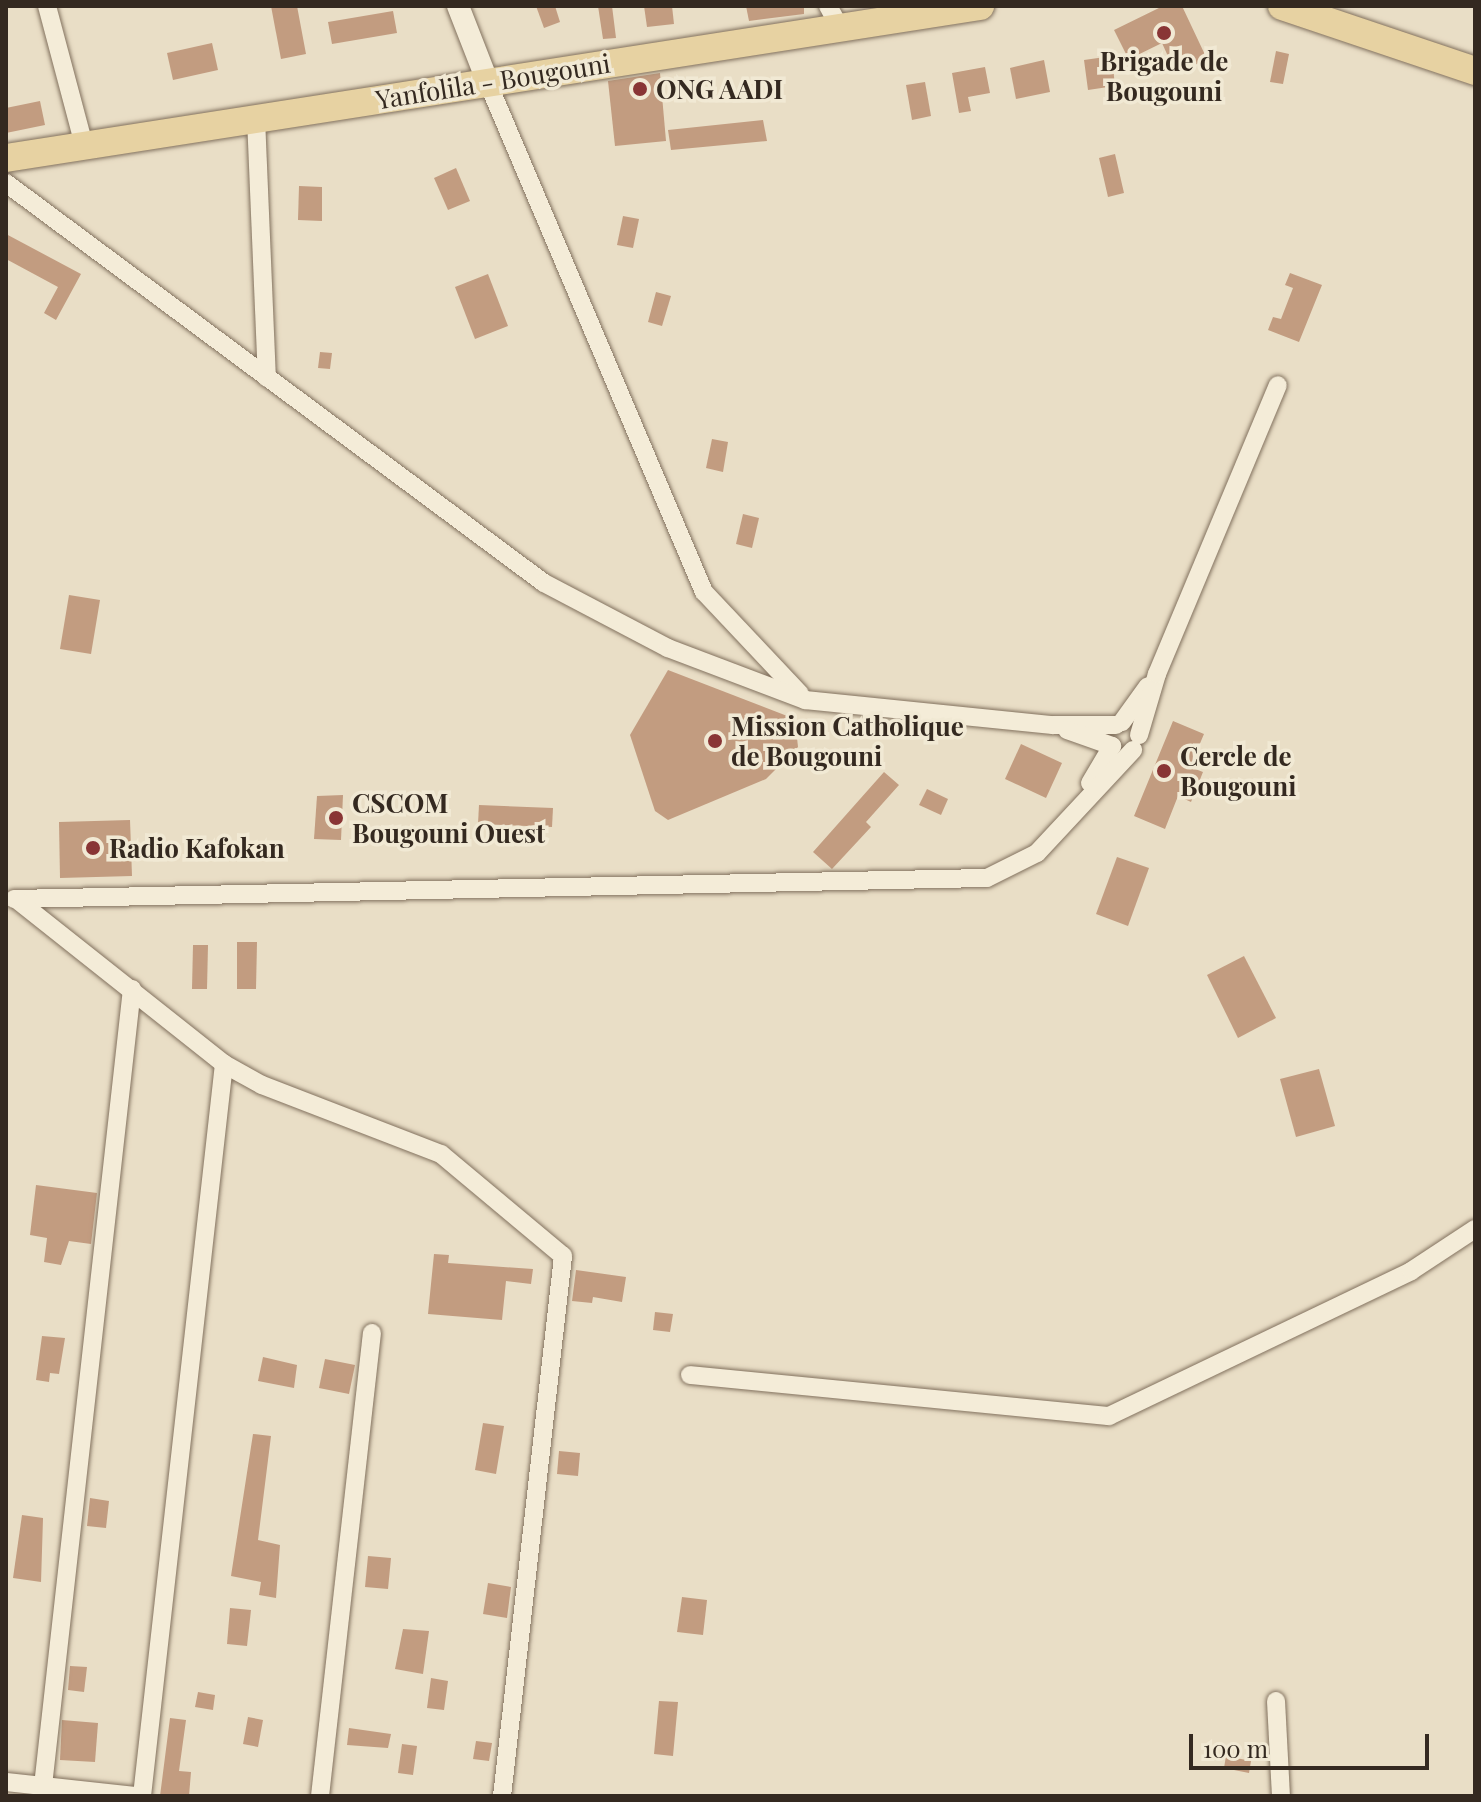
<!DOCTYPE html>
<style>
body{margin:0}
#map{position:relative;width:1481px;height:1802px;overflow:hidden;background:#e9dec6;font-family:"Playfair Display",serif}
div>[style]{position:absolute}
.building>*{inset:0;background:#c29c80}
.roads{filter:drop-shadow(0 0 2px #82715e) drop-shadow(0 0 2px #82715e)}
.minor>*{height:18px;margin:-9px;padding:0 9px;transform-origin:9px;border-radius:9px;background:#f4ecd8}
.tertiary>*{height:22px;margin:-11px;padding:0 11px;transform-origin:11px;border-radius:11px;background:#f4ecd8}
.primary>*{height:28px;margin:-14px;padding:0 14px;transform-origin:14px;border-radius:14px;background:#e7d2a2}
.dots>*{width:22px;height:22px;translate:-50% -50%;box-sizing:border-box;border:4px solid #f1e9d4;border-radius:50%}
span{translate:-50% -50%;white-space:nowrap;text-align:center;line-height:1.15;-webkit-text-stroke:7px #f1e9d4;paint-order:stroke}
.poi-label{font-size:26px;color:#342920;font-weight:700}
.left{translate:0 -50%;text-align:left}
.street-label{font-size:26px;color:#342920}
.frame{position:absolute;inset:0;border:8px solid #342920;pointer-events:none}
.scale{position:absolute;left:1189px;top:1734px;width:240px;height:36px;box-sizing:border-box;border:4px solid #342920;border-top:0;padding-left:10px;font-size:24px;line-height:28px;white-space:nowrap;color:#342920;-webkit-text-stroke:6px #f1e9d4;paint-order:stroke}
</style>
<div id="map">
<div class="building">
<div style="clip-path:polygon(271px 6px,297px 6px,306px 54px,281px 59px)"></div>
<div style="clip-path:polygon(536px 6px,555px 6px,560px 22px,544px 28px)"></div>
<div style="clip-path:polygon(598px 6px,612px 6px,616px 38px,603px 39px)"></div>
<div style="clip-path:polygon(644px 6px,672px 6px,674px 24px,647px 27px)"></div>
<div style="clip-path:polygon(746px 6px,804px 6px,804px 14px,749px 21px)"></div>
<div style="clip-path:polygon(1163px 6px,1182px 6px,1207px 59px,1176px 74px,1162px 43px,1113px 67px,1115px 86px,1088px 90px,1084px 60px,1126px 54px,1114px 30px)"></div>
<div style="clip-path:polygon(393px 11px,397px 33px,332px 44px,328px 22px)"></div>
<div style="clip-path:polygon(212px 43px,218px 70px,173px 80px,167px 53px)"></div>
<div style="clip-path:polygon(1276px 51px,1289px 54px,1283px 84px,1270px 82px)"></div>
<div style="clip-path:polygon(1044px 60px,1050px 92px,1016px 99px,1010px 68px)"></div>
<div style="clip-path:polygon(985px 67px,990px 93px,968px 97px,971px 111px,959px 113px,952px 73px)"></div>
<div style="clip-path:polygon(660px 73px,666px 141px,615px 146px,608px 81px)"></div>
<div style="clip-path:polygon(925px 82px,931px 116px,912px 120px,906px 85px)"></div>
<div style="clip-path:polygon(40px 101px,45px 125px,6px 133px,6px 108px)"></div>
<div style="clip-path:polygon(763px 120px,767px 141px,671px 150px,668px 130px)"></div>
<div style="clip-path:polygon(1115px 154px,1124px 193px,1108px 197px,1099px 158px)"></div>
<div style="clip-path:polygon(456px 168px,470px 201px,448px 210px,434px 178px)"></div>
<div style="clip-path:polygon(299px 186px,322px 187px,322px 221px,298px 220px)"></div>
<div style="clip-path:polygon(623px 216px,639px 219px,633px 248px,617px 245px)"></div>
<div style="clip-path:polygon(6px 234px,81px 274px,56px 320px,44px 313px,58px 287px,6px 259px)"></div>
<div style="clip-path:polygon(1290px 273px,1322px 285px,1299px 342px,1268px 330px,1273px 317px,1281px 319px,1293px 288px,1285px 285px)"></div>
<div style="clip-path:polygon(488px 274px,508px 326px,475px 339px,455px 287px)"></div>
<div style="clip-path:polygon(656px 292px,671px 296px,662px 326px,648px 322px)"></div>
<div style="clip-path:polygon(320px 352px,332px 353px,330px 369px,318px 368px)"></div>
<div style="clip-path:polygon(712px 439px,728px 442px,723px 472px,706px 468px)"></div>
<div style="clip-path:polygon(743px 514px,759px 518px,752px 548px,736px 544px)"></div>
<div style="clip-path:polygon(69px 595px,100px 600px,91px 654px,60px 649px)"></div>
<div style="clip-path:polygon(668px 670px,795px 719px,798px 747px,766px 779px,668px 820px,655px 811px,630px 735px)"></div>
<div style="clip-path:polygon(1173px 721px,1204px 734px,1190px 767px,1203px 772px,1191px 802px,1178px 796px,1165px 829px,1134px 816px)"></div>
<div style="clip-path:polygon(1021px 744px,1062px 763px,1046px 798px,1005px 779px)"></div>
<div style="clip-path:polygon(884px 772px,899px 785px,866px 822px,871px 827px,832px 869px,813px 852px)"></div>
<div style="clip-path:polygon(927px 789px,948px 799px,941px 815px,919px 805px)"></div>
<div style="clip-path:polygon(343px 795px,341px 840px,314px 839px,317px 796px)"></div>
<div style="clip-path:polygon(479px 805px,553px 808px,552px 827px,478px 824px)"></div>
<div style="clip-path:polygon(130px 820px,132px 876px,60px 878px,59px 822px)"></div>
<div style="clip-path:polygon(385px 828px,402px 830px,400px 843px,383px 840px)"></div>
<div style="clip-path:polygon(1117px 857px,1149px 868px,1128px 926px,1096px 914px)"></div>
<div style="clip-path:polygon(237px 942px,257px 942px,256px 989px,237px 989px)"></div>
<div style="clip-path:polygon(193px 945px,208px 945px,207px 989px,192px 989px)"></div>
<div style="clip-path:polygon(1244px 956px,1276px 1018px,1238px 1038px,1207px 975px)"></div>
<div style="clip-path:polygon(1319px 1069px,1335px 1126px,1296px 1137px,1280px 1079px)"></div>
<div style="clip-path:polygon(36px 1185px,97px 1193px,91px 1244px,69px 1241px,61px 1265px,44px 1262px,47px 1238px,30px 1235px)"></div>
<div style="clip-path:polygon(434px 1254px,449px 1255px,448px 1263px,533px 1269px,531px 1284px,506px 1281px,502px 1320px,428px 1314px)"></div>
<div style="clip-path:polygon(576px 1270px,626px 1277px,622px 1302px,593px 1297px,592px 1303px,572px 1301px)"></div>
<div style="clip-path:polygon(655px 1312px,673px 1314px,670px 1332px,653px 1330px)"></div>
<div style="clip-path:polygon(42px 1336px,65px 1338px,59px 1374px,50px 1373px,49px 1382px,36px 1380px)"></div>
<div style="clip-path:polygon(263px 1357px,297px 1365px,294px 1388px,258px 1381px)"></div>
<div style="clip-path:polygon(325px 1359px,355px 1365px,349px 1394px,319px 1388px)"></div>
<div style="clip-path:polygon(483px 1423px,504px 1426px,496px 1474px,475px 1470px)"></div>
<div style="clip-path:polygon(253px 1434px,271px 1436px,258px 1540px,280px 1545px,276px 1598px,259px 1595px,261px 1582px,231px 1576px)"></div>
<div style="clip-path:polygon(559px 1451px,580px 1453px,578px 1476px,557px 1474px)"></div>
<div style="clip-path:polygon(90px 1498px,109px 1501px,106px 1528px,87px 1526px)"></div>
<div style="clip-path:polygon(22px 1515px,43px 1518px,41px 1582px,13px 1578px)"></div>
<div style="clip-path:polygon(368px 1556px,391px 1558px,388px 1589px,365px 1587px)"></div>
<div style="clip-path:polygon(488px 1583px,511px 1587px,507px 1618px,483px 1614px)"></div>
<div style="clip-path:polygon(682px 1597px,707px 1600px,703px 1635px,677px 1632px)"></div>
<div style="clip-path:polygon(230px 1608px,251px 1610px,247px 1646px,227px 1644px)"></div>
<div style="clip-path:polygon(403px 1629px,429px 1631px,423px 1674px,395px 1669px)"></div>
<div style="clip-path:polygon(70px 1666px,87px 1667px,84px 1692px,68px 1690px)"></div>
<div style="clip-path:polygon(431px 1678px,448px 1681px,444px 1710px,427px 1708px)"></div>
<div style="clip-path:polygon(198px 1692px,215px 1695px,213px 1710px,195px 1707px)"></div>
<div style="clip-path:polygon(659px 1701px,678px 1702px,673px 1756px,654px 1754px)"></div>
<div style="clip-path:polygon(248px 1717px,263px 1720px,258px 1747px,243px 1744px)"></div>
<div style="clip-path:polygon(170px 1718px,186px 1720px,179px 1771px,191px 1772px,189px 1796px,160px 1796px)"></div>
<div style="clip-path:polygon(62px 1720px,98px 1723px,95px 1762px,60px 1760px)"></div>
<div style="clip-path:polygon(349px 1728px,391px 1734px,388px 1748px,347px 1745px)"></div>
<div style="clip-path:polygon(476px 1741px,492px 1743px,489px 1761px,473px 1759px)"></div>
<div style="clip-path:polygon(402px 1744px,417px 1746px,413px 1775px,398px 1773px)"></div>
<div style="clip-path:polygon(1226px 1756px,1251px 1761px,1249px 1773px,1224px 1768px)"></div>
</div>
<div class="roads">
<div class="minor">
<div style="left:47px;top:6px;width:144px;rotate:75.1deg"></div>
<div style="left:828px;top:6px;width:23px;rotate:61deg"></div>
<div style="left:488px;top:83px;width:553px;rotate:67.01deg"></div>
<div style="left:704px;top:592px;width:140px;rotate:46.7deg"></div>
<div style="left:256px;top:118px;width:260px;rotate:87.6deg"></div>
<div style="left:6px;top:183px;width:670px;rotate:36.63deg"></div>
<div style="left:544px;top:583px;width:140px;rotate:27.7deg"></div>
<div style="left:668px;top:648px;width:147px;rotate:20.8deg"></div>
<div style="left:805px;top:700px;width:249px;rotate:5.8deg"></div>
<div style="left:1053px;top:725px;width:63px"></div>
<div style="left:1122px;top:722px;width:44px;rotate:-54.2deg"></div>
<div style="left:1067px;top:730px;width:48px;rotate:19.6deg"></div>
<div style="left:1112px;top:746px;width:43px;rotate:120.7deg"></div>
<div style="left:1139px;top:735px;width:64px;rotate:-73.6deg"></div>
<div style="left:1157px;top:674px;width:313px;rotate:-67.3deg"></div>
<div style="left:14px;top:899px;width:973px;rotate:-1.24deg"></div>
<div style="left:987px;top:878px;width:56px;rotate:-26.6deg"></div>
<div style="left:1037px;top:853px;width:141px;rotate:-47deg"></div>
<div style="left:16px;top:899px;width:265px;rotate:38.4deg"></div>
<div style="left:224px;top:1064px;width:43px;rotate:28.9deg"></div>
<div style="left:262px;top:1085px;width:192px;rotate:21.1deg"></div>
<div style="left:441px;top:1154px;width:159px;rotate:39.9deg"></div>
<div style="left:563px;top:1256px;width:543px;rotate:96.44deg"></div>
<div style="left:690px;top:1375px;width:421px;rotate:5.6deg"></div>
<div style="left:1109px;top:1416px;width:335px;rotate:-25.6deg"></div>
<div style="left:1411px;top:1271px;width:77px;rotate:-33.3deg"></div>
<div style="left:1276px;top:1701px;width:95px;rotate:87deg"></div>
<div style="left:6px;top:1782px;width:130px;rotate:6.2deg"></div>
<div style="left:43px;top:1786px;width:802px;rotate:-83.63deg"></div>
<div style="left:142px;top:1796px;width:737px;rotate:-83.61deg"></div>
<div style="left:320px;top:1796px;width:466px;rotate:-83.6deg"></div>
</div>
<div class="tertiary">
<div style="left:458px;top:6px;width:83px;rotate:68.7deg"></div>
</div>
<div class="primary">
<div style="left:1282px;top:6px;width:204px;rotate:18.6deg"></div>
<div style="left:6px;top:158px;width:986px;rotate:-8.87deg"></div>
</div>
</div>
<div class="dots">
<div style="left:1164px;top:33px;background:#893535"></div>
<div style="left:640px;top:89px;background:#893535"></div>
<div style="left:715px;top:741px;background:#893535"></div>
<div style="left:1164px;top:771px;background:#893535"></div>
<div style="left:336px;top:818px;background:#893535"></div>
<div style="left:93px;top:848px;background:#893535"></div>
</div>
<div class="poi-label">
<span style="left:1164px;top:76px">Brigade de<br>Bougouni</span>
<span class="left" style="left:656px;top:89px">ONG AADI</span>
<span class="left" style="left:731px;top:741px">Mission Catholique<br>de Bougouni</span>
<span class="left" style="left:1180px;top:771px">Cercle de<br>Bougouni</span>
<span class="left" style="left:352px;top:818px">CSCOM<br>Bougouni Ouest</span>
<span class="left" style="left:109px;top:848px">Radio Kafokan</span>
</div>
<div class="street-label">
<span style="left:493px;top:81px;rotate:-9deg">Yanfolila - Bougouni</span>
</div>
<div class="frame"></div>
<div class="scale">100 m</div>
</div>
